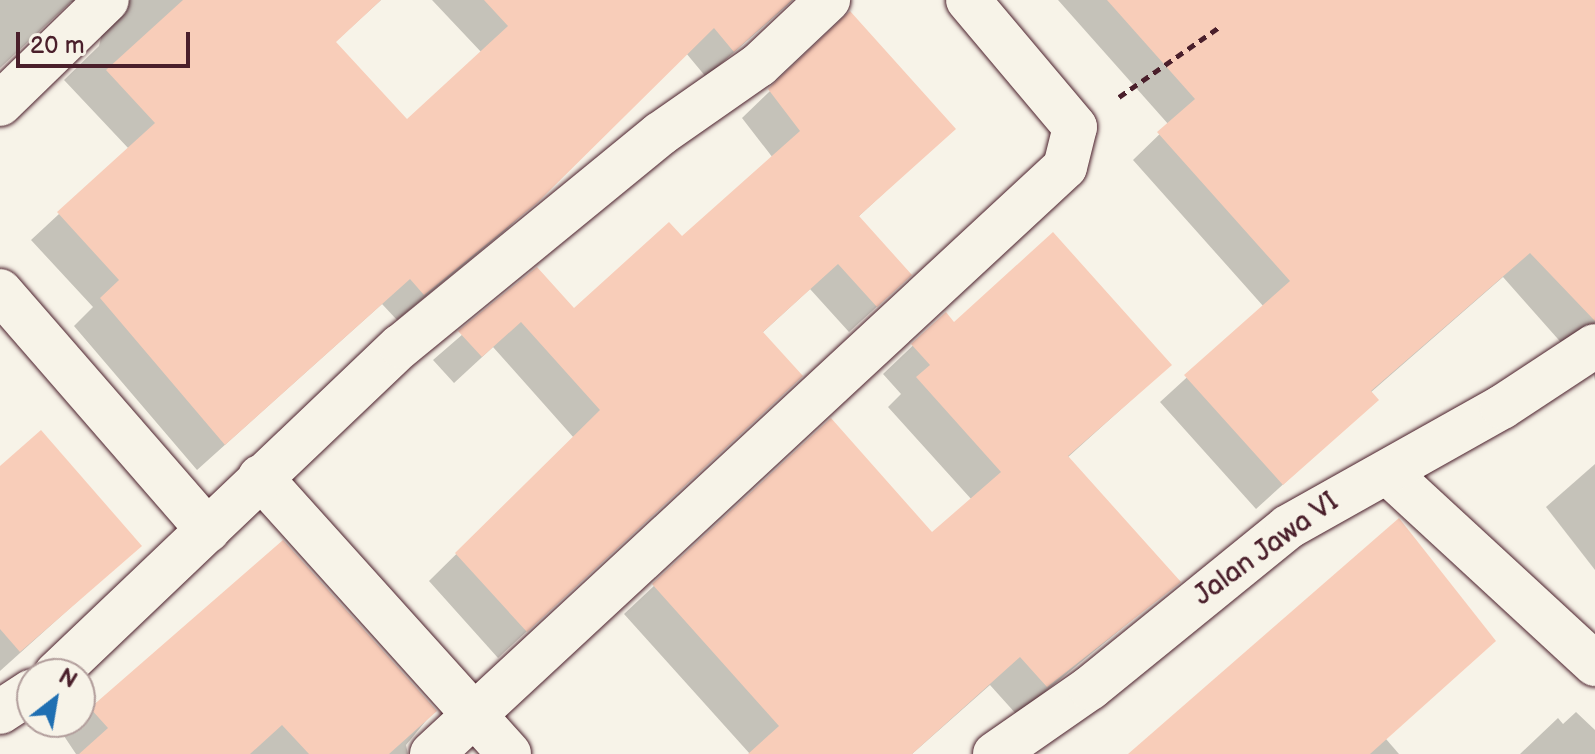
<!DOCTYPE html>
<style>
body{margin:0}
#map{position:relative;width:1595px;height:754px;overflow:hidden;background:#f7f3e8;font-family:"Balsamiq Sans",sans-serif}
div>[style]{position:absolute}
.shadow>*{inset:0;background:#0003}
.building>*{inset:0;background:#f8cdb9}
.path>*{height:5px;margin-top:-2.5px;transform-origin:0;background:repeating-linear-gradient(90deg,#4a1f2b 0 8px,transparent 0 14px)}
.roads{filter:drop-shadow(0 0 2px #4a1f2b) drop-shadow(0 0 2px #4a1f2b)}
.minor>*{height:44px;margin:-22px;padding:0 22px;transform-origin:22px;border-radius:22px;background:#f7f3e8}
span{translate:-50% -50%;white-space:nowrap;text-align:center;line-height:1.15;-webkit-text-stroke:6px #f7f3e8;paint-order:stroke}
.street-label{font-size:28px;color:#4a1f2b}
.north{position:absolute;left:16px;top:658px;width:80px;height:80px;box-sizing:border-box;background:#f7f3e8;border:2px solid #b29e9c;border-radius:50%;rotate:31deg;font-size:22px;font-weight:700;line-height:32px;text-align:center;color:#4a1f2b}
.north::after{content:'';display:block;margin:auto;width:28px;height:36px;background:#1f6fb2;clip-path:polygon(50% 0,100% 100%,50% 72%,0 100%)}
.scale{position:absolute;left:16px;top:32px;width:174px;height:36px;box-sizing:border-box;border:4px solid #4a1f2b;border-top:0;padding-left:10px;font-size:24px;line-height:28px;white-space:nowrap;color:#4a1f2b;-webkit-text-stroke:6px #f7f3e8;paint-order:stroke}
</style>
<div id="map">
<div class="shadow">
<div style="clip-path:polygon(0 0,381px 0,334px 43px,407px 122px,482px 53px,432px 0,793px 0,706px 77px,686px 53px,507px 229px,397px 320px,382px 304px,197px 470px,74px 326px,93px 307px,31px 240px,129px 149px,64px 80px,99px 46px,105px 21px,87px 2px,71px 2px,0 68px)"></div>
<div style="clip-path:polygon(1058px 0,1595px 0,1595px 381px,1590px 357px,1565px 347px,1503px 277px,1370px 393px,1376px 400px,1256px 509px,1160px 402px,1264px 307px,1133px 160px,1169px 125px)"></div>
<div style="clip-path:polygon(848px 16px,953px 129px,858px 217px,882px 302px,849px 332px,810px 289px,762px 333px,773px 403px,498px 658px,429px 581px,574px 438px,493px 347px,454px 383px,433px 360px,537px 270px,574px 311px,682px 239px,773px 158px,742px 118px)"></div>
<div style="clip-path:polygon(945px 315px,954px 324px,1170px 365px,1067px 458px,1178px 582px,1017px 715px,990px 685px,912px 754px,750px 754px,624px 614px,830px 421px,932px 535px,972px 500px,888px 407px,901px 394px,883px 374px)"></div>
<div style="clip-path:polygon(1595px 464px,1595px 570px,1546px 507px)"></div>
<div style="clip-path:polygon(0 469px,139px 546px,0 671px)"></div>
<div style="clip-path:polygon(283px 543px,434px 711px,406px 745px,408px 754px,76px 754px,64px 736px)"></div>
<div style="clip-path:polygon(1576px 712px,1595px 730px,1595px 754px,1520px 754px,1558px 718px,1563px 724px)"></div>
<div style="clip-path:polygon(1386px 739px,1399px 754px,1132px 754px)"></div>
</div>
<div class="building">
<div style="clip-path:polygon(183px 0,381px 0,336px 42px,407px 119px,508px 26px,484px 0,792px 0,734px 52px,714px 28px,537px 203px,424px 295px,410px 279px,225px 445px,100px 298px,119px 280px,57px 212px,155px 123px,106px 70px)"></div>
<div style="clip-path:polygon(1107px 0,1595px 0,1595px 321px,1530px 253px,1371px 391px,1379px 400px,1283px 485px,1184px 375px,1290px 281px,1157px 132px,1195px 99px)"></div>
<div style="clip-path:polygon(850px 11px,956px 129px,859px 216px,912px 275px,877px 307px,838px 264px,763px 332px,803px 376px,527px 632px,455px 553px,600px 410px,521px 322px,482px 357px,458px 331px,537px 267px,574px 308px,669px 222px,682px 236px,800px 131px,768px 89px)"></div>
<div style="clip-path:polygon(1053px 232px,1172px 365px,1068px 456px,1181px 582px,1047px 687px,1020px 657px,912px 754px,748px 754px,779px 726px,652px 584px,831px 418px,932px 532px,1001px 472px,916px 377px,930px 365px,911px 344px,946px 312px,954px 322px)"></div>
<div style="clip-path:polygon(41px 430px,142px 546px,20px 652px,0 629px,0 466px)"></div>
<div style="clip-path:polygon(1399px 518px,1496px 641px,1370px 754px,1128px 754px)"></div>
<div style="clip-path:polygon(283px 540px,437px 711px,389px 754px,309px 754px,282px 725px,250px 754px,79px 754px,108px 728px,90px 708px)"></div>
</div>
<div class="path">
<div style="left:1119px;top:97px;width:121px;rotate:-34.9deg"></div>
</div>
<div class="roads">
<div class="minor">
<div style="left:0;top:104px;width:149px;rotate:-44.2deg"></div>
<div style="left:0;top:291px;width:317px;rotate:49deg"></div>
<div style="left:1388px;top:473px;width:282px;rotate:42.7deg"></div>
<div style="left:260px;top:477px;width:372px;rotate:48deg"></div>
<div style="left:56px;top:674px;width:476px;rotate:-43.6deg"></div>
<div style="left:401px;top:346px;width:335px;rotate:-39.3deg"></div>
<div style="left:660px;top:134px;width:121px;rotate:-34.9deg"></div>
<div style="left:759px;top:65px;width:95px;rotate:-43.3deg"></div>
<div style="left:0;top:712px;width:38px;rotate:-33deg"></div>
<div style="left:432px;top:754px;width:863px;rotate:-42.84deg"></div>
<div style="left:1065px;top:167px;width:41px;rotate:-76deg"></div>
<div style="left:1075px;top:127px;width:166px;rotate:-130.1deg"></div>
<div style="left:995px;top:754px;width:116px;rotate:-34.8deg"></div>
<div style="left:1090px;top:688px;width:255px;rotate:-39.1deg"></div>
<div style="left:1288px;top:527px;width:245px;rotate:-29.3deg"></div>
<div style="left:1502px;top:407px;width:111px;rotate:-33.3deg"></div>
</div>
</div>
<div class="street-label">
<span style="left:1266px;top:549px;rotate:-36deg">Jalan Jawa VI</span>
</div>
<div class="north">N</div>
<div class="scale">20 m</div>
</div>
